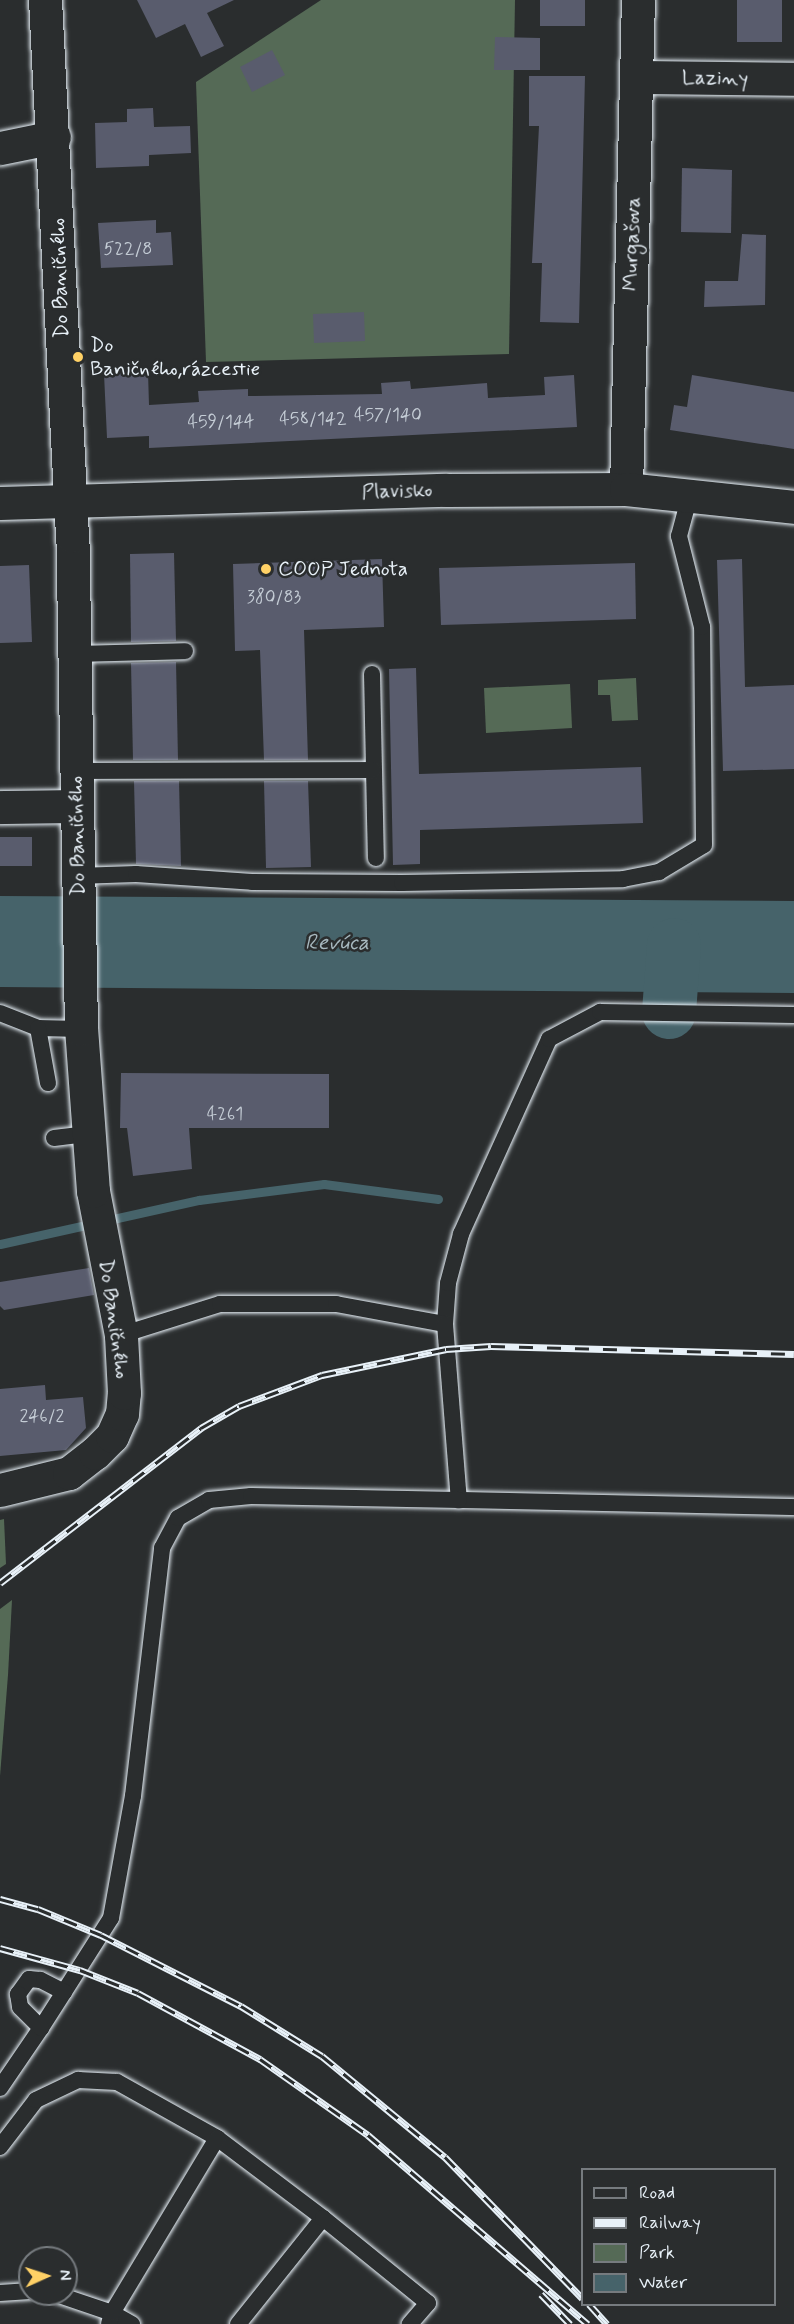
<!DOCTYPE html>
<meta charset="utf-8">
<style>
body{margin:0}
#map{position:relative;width:794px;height:2324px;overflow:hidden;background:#2a2d2e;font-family:Mynerve,sans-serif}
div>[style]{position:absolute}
.green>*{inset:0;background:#556a56}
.water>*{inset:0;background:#46636a}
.stream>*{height:9px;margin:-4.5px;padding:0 4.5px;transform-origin:4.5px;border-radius:4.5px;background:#46636a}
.river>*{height:54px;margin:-27px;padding:0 27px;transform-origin:27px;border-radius:27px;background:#46636a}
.building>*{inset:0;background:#595c6d}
.roads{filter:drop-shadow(0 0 2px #e8f1f8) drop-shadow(0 0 2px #e8f1f8)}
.service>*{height:16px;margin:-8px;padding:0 8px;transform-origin:8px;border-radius:8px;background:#2a2d2e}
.minor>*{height:33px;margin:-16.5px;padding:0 16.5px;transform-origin:16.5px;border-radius:16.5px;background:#2a2d2e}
.rail>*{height:7px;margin-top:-3.5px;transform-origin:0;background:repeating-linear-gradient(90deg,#2a2d2e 0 14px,#e8f1f8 0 28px);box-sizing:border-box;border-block:2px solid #e8f1f8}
.dots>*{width:16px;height:16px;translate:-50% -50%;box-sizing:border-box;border:3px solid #2a2d2e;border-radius:50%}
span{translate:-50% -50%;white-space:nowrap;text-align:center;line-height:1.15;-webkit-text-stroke:5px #2a2d2e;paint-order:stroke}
.number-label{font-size:18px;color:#c4ccd5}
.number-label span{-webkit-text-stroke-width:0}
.street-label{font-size:21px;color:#e8f1f8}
.poi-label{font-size:21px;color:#e8f1f8}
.left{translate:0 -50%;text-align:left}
.water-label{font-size:22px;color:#a7b8bf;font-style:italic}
.legend{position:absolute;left:581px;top:2168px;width:195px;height:138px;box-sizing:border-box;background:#2a2d2e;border:2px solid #767b7f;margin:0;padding:8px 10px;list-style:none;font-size:18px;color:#e8f1f8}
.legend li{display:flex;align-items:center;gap:12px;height:30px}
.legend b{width:30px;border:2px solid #767b7f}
.north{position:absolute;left:18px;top:2246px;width:60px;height:60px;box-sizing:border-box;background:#2a2d2e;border:2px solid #767b7f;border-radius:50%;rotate:87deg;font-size:16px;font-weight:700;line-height:24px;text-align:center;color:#e8f1f8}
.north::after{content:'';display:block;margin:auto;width:21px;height:27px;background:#ffd166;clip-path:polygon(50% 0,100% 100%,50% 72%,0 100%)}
</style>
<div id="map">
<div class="green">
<div style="clip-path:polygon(321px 0,515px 0,509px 354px,206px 362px,196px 82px)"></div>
<div style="clip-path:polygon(636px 678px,638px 720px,612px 721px,610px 695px,598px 695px,598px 680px)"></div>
<div style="clip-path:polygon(570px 684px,572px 728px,486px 733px,484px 688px)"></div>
<div style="clip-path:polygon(4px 1519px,6px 1564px,0 1568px,0 1520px)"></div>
<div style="clip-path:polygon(12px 1600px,8px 1675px,0 1776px,0 1609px)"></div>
</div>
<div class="water">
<div style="clip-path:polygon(0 896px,794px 901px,794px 993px,0 987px)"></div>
</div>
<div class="stream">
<div style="left:0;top:1244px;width:204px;rotate:-12.5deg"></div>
<div style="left:199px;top:1200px;width:126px;rotate:-7.3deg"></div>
<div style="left:324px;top:1184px;width:115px;rotate:7.5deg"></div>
</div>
<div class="river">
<div style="left:669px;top:1012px;width:67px;rotate:-85.7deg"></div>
</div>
<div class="building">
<div style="clip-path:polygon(137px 0,234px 0,207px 13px,224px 46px,201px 57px,185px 24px,156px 38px)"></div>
<div style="clip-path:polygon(540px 0,585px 0,585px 26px,540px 26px)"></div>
<div style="clip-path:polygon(737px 0,782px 0,782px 42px,737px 42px)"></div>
<div style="clip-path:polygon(495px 37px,540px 38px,540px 70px,494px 70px)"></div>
<div style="clip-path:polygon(272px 50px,285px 75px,252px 92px,240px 67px)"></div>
<div style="clip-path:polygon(529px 76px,585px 76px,579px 323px,540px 322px,542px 263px,532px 263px,539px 126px,529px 126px)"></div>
<div style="clip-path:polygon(153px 108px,154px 127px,190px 126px,191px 153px,149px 155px,149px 166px,96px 168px,95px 123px,127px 122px,127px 109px)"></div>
<div style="clip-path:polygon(682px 168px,732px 170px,731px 233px,681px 232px)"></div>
<div style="clip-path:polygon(156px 220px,156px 233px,171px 232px,173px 265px,101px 268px,98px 223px)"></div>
<div style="clip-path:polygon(742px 234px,766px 235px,765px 305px,704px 307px,705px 281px,738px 281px)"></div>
<div style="clip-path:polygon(364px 312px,365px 341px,314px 343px,313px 314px)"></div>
<div style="clip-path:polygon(148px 372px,149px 405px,199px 402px,198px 391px,248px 389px,248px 396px,382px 394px,381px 383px,410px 381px,411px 389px,487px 383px,488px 398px,545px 395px,544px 377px,574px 375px,577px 427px,149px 448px,149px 436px,107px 438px,104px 374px)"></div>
<div style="clip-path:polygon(692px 375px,794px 392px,794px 449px,670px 430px,674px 405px,687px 407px)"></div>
<div style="clip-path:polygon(174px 553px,176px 641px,131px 642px,130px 554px)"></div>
<div style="clip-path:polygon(382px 559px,384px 627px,304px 630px,308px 760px,264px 760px,260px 650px,235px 651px,233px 564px)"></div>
<div style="clip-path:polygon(742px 559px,745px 687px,794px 685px,794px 769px,723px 771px,717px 560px)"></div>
<div style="clip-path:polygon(635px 563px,636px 619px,441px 625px,439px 568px)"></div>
<div style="clip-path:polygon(29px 565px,32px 642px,0 643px,0 566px)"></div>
<div style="clip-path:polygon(176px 662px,178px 760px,133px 760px,131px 663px)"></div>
<div style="clip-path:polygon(416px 668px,419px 774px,641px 767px,643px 823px,420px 830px,420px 864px,393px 865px,389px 669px)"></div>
<div style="clip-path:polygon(134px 781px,179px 781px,181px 866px,136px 864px)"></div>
<div style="clip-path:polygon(264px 781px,308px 781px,311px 867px,266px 868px)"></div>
<div style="clip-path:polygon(0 837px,32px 837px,32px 866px,0 866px)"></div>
<div style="clip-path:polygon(121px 1073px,329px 1074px,329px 1128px,189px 1128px,192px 1169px,133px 1176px,127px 1128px,120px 1128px)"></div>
<div style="clip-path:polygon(89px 1268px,94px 1295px,4px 1310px,0 1306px,0 1282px)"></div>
<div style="clip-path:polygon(45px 1385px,46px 1400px,83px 1397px,86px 1428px,66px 1450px,0 1456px,0 1389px)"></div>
</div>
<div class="roads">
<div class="service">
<div style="left:74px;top:654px;width:111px;rotate:-1.5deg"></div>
<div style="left:372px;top:674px;width:184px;rotate:88.8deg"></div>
<div style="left:76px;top:771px;width:297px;rotate:-0.2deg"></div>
<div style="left:77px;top:876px;width:59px;rotate:-1.9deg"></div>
<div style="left:136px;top:874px;width:116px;rotate:3.9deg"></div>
<div style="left:252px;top:882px;width:150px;rotate:0.4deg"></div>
<div style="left:402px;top:883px;width:221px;rotate:-1deg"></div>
<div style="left:623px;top:879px;width:37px;rotate:-11deg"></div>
<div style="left:659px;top:872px;width:52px;rotate:-31deg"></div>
<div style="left:704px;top:845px;width:218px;rotate:-90.5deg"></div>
<div style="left:702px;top:627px;width:94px;rotate:-104.2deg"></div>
<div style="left:679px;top:536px;width:42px;rotate:-75deg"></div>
<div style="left:0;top:1013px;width:41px;rotate:21.5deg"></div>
<div style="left:38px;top:1028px;width:43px;rotate:1.3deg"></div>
<div style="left:38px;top:1028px;width:56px;rotate:79.7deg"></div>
<div style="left:54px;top:1138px;width:34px;rotate:-7deg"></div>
<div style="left:445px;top:1324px;width:41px;rotate:-85.8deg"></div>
<div style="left:448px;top:1283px;width:51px;rotate:-75.1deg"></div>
<div style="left:461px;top:1234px;width:214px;rotate:-65.7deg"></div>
<div style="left:549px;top:1039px;width:58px;rotate:-27.9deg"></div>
<div style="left:600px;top:1012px;width:194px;rotate:0.9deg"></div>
<div style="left:121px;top:1335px;width:104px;rotate:-17.4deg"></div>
<div style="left:220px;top:1304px;width:116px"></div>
<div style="left:336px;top:1304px;width:111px;rotate:10.4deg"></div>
<div style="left:445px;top:1324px;width:177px;rotate:85.5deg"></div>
<div style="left:459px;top:1500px;width:335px;rotate:1.2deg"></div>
<div style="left:64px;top:1992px;width:88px;rotate:-57.6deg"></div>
<div style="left:111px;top:1918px;width:124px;rotate:-79.8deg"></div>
<div style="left:133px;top:1796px;width:250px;rotate:-83.3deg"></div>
<div style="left:162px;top:1548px;width:34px;rotate:-62deg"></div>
<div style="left:178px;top:1518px;width:36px;rotate:-30deg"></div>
<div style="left:209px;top:1500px;width:42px;rotate:-5.4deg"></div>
<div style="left:251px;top:1496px;width:208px;rotate:1.1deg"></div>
<div style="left:0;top:2088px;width:73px;rotate:-55.7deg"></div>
<div style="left:41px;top:2028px;width:43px;rotate:-57.4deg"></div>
<div style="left:64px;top:1992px;width:27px;rotate:-153deg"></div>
<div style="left:40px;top:1980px;width:11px;rotate:-175deg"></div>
<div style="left:29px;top:1979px;width:19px;rotate:126deg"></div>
<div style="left:18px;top:1994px;width:13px;rotate:81deg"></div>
<div style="left:20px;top:2007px;width:30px;rotate:45deg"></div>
<div style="left:0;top:2147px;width:59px;rotate:-52.5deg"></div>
<div style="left:36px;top:2100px;width:47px;rotate:-25.5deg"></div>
<div style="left:78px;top:2080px;width:39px;rotate:3deg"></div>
<div style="left:117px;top:2082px;width:115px;rotate:29.2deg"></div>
<div style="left:217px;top:2138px;width:133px;rotate:37deg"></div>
<div style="left:323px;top:2218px;width:136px;rotate:128.7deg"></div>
<div style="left:323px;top:2218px;width:135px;rotate:39deg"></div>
<div style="left:428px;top:2303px;width:28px;rotate:131deg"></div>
<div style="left:0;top:2293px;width:30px;rotate:-4deg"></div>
<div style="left:56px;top:2294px;width:59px;rotate:18.7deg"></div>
<div style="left:112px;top:2313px;width:23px;rotate:29deg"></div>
<div style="left:109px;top:2324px;width:11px;rotate:-75deg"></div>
<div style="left:112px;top:2313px;width:204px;rotate:-59deg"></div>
</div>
<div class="minor">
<div style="left:637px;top:77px;width:157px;rotate:0.7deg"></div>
<div style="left:0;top:148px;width:55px;rotate:-11.5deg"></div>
<div style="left:626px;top:489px;width:489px;rotate:-88.6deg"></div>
<div style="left:0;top:503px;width:446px;rotate:-1.7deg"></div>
<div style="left:446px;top:490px;width:180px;rotate:-0.3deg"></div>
<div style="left:626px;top:489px;width:169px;rotate:6.1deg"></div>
<div style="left:0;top:807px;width:77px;rotate:-0.7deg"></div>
<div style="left:0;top:1490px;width:71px;rotate:-13.8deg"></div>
<div style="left:69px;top:1473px;width:33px;rotate:-38deg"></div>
<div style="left:95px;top:1453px;width:24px;rotate:-45deg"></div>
<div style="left:112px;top:1436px;width:24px;rotate:-66deg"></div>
<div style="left:122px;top:1414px;width:21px;rotate:-85deg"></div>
<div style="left:124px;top:1393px;width:58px;rotate:-93deg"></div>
<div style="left:121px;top:1335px;width:147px;rotate:-101deg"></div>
<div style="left:93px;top:1191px;width:162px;rotate:-94.2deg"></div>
<div style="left:81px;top:1029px;width:493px;rotate:-91deg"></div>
<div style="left:72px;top:536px;width:537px;rotate:-92.88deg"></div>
</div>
</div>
<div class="rail">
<div style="left:0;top:1583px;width:254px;rotate:-37.6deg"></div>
<div style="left:201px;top:1428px;width:44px;rotate:-30.1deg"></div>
<div style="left:239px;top:1406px;width:89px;rotate:-20.5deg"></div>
<div style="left:322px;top:1375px;width:127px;rotate:-11.8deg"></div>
<div style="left:446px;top:1349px;width:45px;rotate:-3.8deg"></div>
<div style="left:491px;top:1346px;width:303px;rotate:1.5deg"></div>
<div style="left:0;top:1899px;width:39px;rotate:15deg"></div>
<div style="left:38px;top:1909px;width:68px;rotate:22.4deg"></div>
<div style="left:101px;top:1935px;width:157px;rotate:26.9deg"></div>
<div style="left:241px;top:2006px;width:95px;rotate:31.7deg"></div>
<div style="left:322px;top:2056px;width:159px;rotate:39.4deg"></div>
<div style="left:445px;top:2157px;width:197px;rotate:45.8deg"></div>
<div style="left:0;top:1948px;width:83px;rotate:15.4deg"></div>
<div style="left:80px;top:1970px;width:62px;rotate:21.6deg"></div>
<div style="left:138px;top:1993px;width:139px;rotate:28.4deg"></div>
<div style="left:260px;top:2059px;width:132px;rotate:35.1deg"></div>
<div style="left:368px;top:2135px;width:290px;rotate:40.7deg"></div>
<div style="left:541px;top:2294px;width:42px;rotate:46deg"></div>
<div style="left:589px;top:2304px;width:27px;rotate:48deg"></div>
</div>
<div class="dots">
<div style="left:78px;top:357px;background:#ffd166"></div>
<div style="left:266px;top:569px;background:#ffd166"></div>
</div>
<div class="number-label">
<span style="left:128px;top:249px">522/8</span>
<span style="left:388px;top:415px">457/140</span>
<span style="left:313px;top:419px">458/142</span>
<span style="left:221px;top:422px">459/144</span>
<span style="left:274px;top:597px">380/83</span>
<span style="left:225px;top:1114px">4261</span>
<span style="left:42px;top:1416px">246/2</span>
</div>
<div class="street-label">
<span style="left:715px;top:78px;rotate:1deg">Laziny</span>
<span style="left:632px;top:244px;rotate:-88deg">Murgašova</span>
<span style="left:60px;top:278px;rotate:-92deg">Do Baničného</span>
<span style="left:397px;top:491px;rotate:-2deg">Plavisko</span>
<span style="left:77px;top:836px;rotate:-91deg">Do Baničného</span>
<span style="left:114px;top:1319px;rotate:82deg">Do Baničného</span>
</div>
<div class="poi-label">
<span class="left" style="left:90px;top:357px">Do<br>Baničného,rázcestie</span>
<span class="left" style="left:278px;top:569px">COOP Jednota</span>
</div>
<div class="water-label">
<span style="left:337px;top:944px">Revúca</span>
</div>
<ul class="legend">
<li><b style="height:8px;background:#2a2d2e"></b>Road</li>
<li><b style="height:8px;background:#e8f1f8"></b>Railway</li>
<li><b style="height:16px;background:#556a56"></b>Park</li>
<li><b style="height:16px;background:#46636a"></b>Water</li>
</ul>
<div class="north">N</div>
</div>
